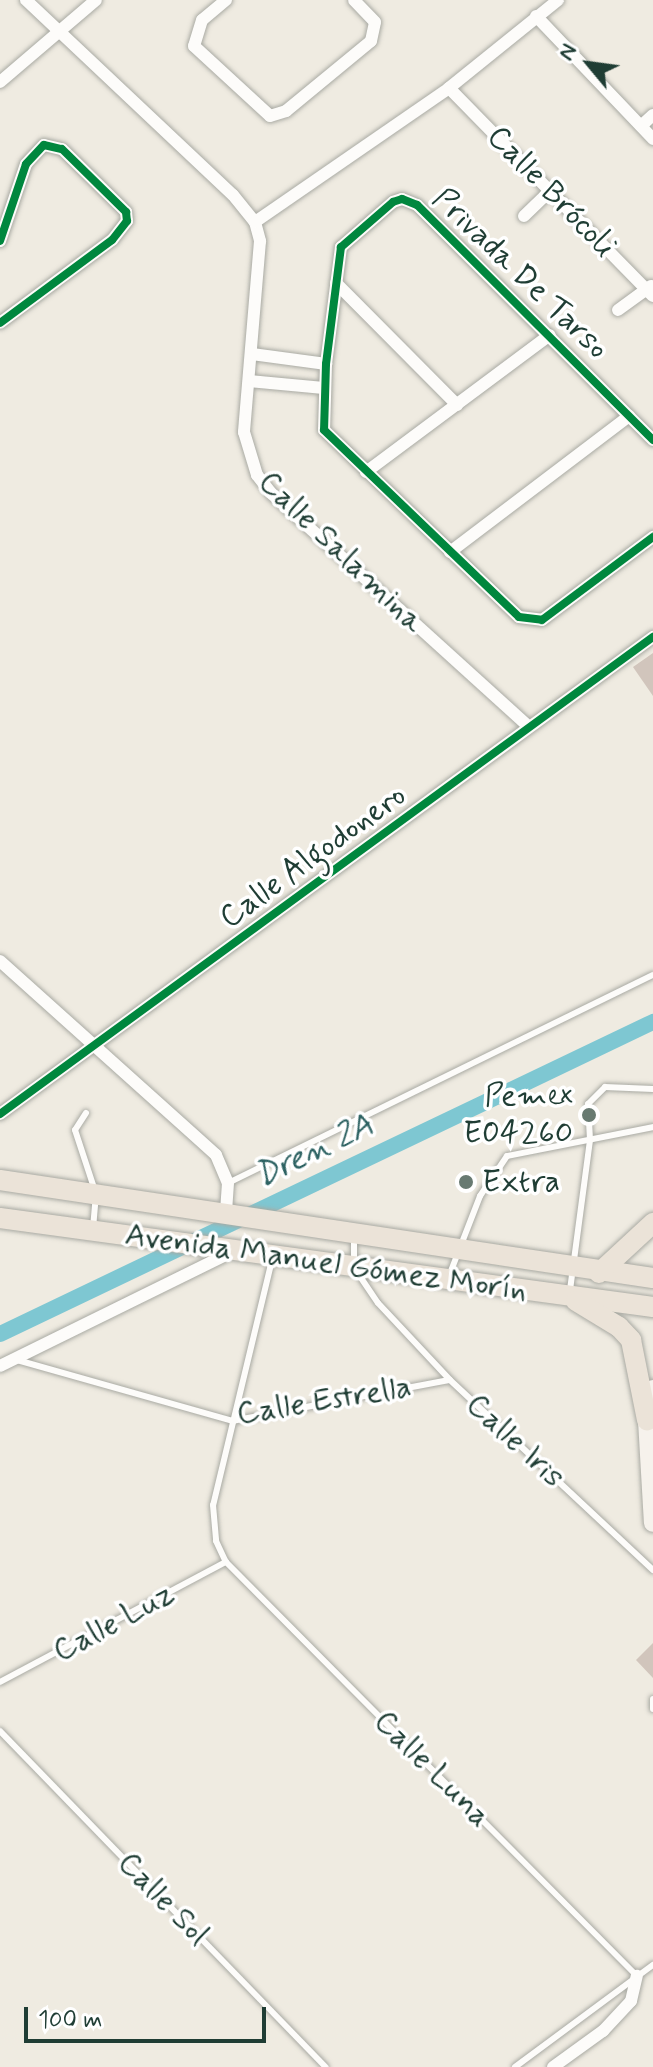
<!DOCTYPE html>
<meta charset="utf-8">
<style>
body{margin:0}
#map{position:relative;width:653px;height:2067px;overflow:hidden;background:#efebe1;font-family:Mynerve,sans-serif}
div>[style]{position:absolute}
.canal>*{height:16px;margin:-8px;padding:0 8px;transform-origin:8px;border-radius:8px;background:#7ec7d2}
.building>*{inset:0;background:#d1c5bc}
.roads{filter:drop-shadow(0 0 2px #a9aaa3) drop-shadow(0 0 2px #a9aaa3)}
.service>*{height:6px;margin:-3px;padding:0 3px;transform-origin:3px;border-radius:3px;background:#fdfcfa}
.minor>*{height:12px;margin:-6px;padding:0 6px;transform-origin:6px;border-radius:6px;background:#fdfcfa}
.secondary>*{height:18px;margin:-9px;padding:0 9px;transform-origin:9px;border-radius:9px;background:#f6f2ec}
.primary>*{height:20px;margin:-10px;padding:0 10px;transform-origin:10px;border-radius:10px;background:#ebe3d8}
.cycleway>*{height:8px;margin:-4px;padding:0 4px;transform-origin:4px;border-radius:4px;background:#00873e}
.dots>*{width:22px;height:22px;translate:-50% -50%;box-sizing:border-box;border:4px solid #fff;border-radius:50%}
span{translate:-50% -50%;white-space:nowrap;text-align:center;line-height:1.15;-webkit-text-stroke:7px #fff;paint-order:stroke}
.street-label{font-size:32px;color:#1f3d34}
.poi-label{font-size:32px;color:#1f3d34}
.right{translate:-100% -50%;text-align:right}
.left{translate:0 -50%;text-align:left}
.water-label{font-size:34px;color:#2d6262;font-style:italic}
.north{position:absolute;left:549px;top:24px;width:80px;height:80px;-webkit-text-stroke:6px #fff;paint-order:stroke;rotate:299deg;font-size:22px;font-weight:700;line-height:32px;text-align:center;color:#1f3d34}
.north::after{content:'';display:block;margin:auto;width:28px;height:36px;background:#1f3d34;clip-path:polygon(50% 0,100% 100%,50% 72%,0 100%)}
.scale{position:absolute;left:24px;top:2007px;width:242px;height:36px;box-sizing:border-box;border:4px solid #1f3d34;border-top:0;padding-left:10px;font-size:24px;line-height:28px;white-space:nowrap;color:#1f3d34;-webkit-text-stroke:6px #fff;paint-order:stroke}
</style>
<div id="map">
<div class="canal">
<div style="left:0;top:1334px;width:724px;rotate:-25.54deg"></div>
</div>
<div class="building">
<div style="clip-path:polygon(653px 653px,653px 696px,633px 667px)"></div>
<div style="clip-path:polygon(653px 1643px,653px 1678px,636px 1660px)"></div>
</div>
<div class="roads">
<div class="service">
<div style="left:86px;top:1113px;width:20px;rotate:123deg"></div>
<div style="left:75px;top:1130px;width:67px;rotate:71.8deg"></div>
<div style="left:96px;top:1194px;width:32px;rotate:95deg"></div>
<div style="left:228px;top:1183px;width:473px;rotate:-26.1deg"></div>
<div style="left:272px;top:1260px;width:252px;rotate:103.5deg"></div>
<div style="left:213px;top:1505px;width:36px;rotate:85deg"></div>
<div style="left:216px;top:1541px;width:23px;rotate:65deg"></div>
<div style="left:226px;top:1562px;width:583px;rotate:45.21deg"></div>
<div style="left:354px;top:1262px;width:25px;rotate:-90deg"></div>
<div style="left:357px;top:1272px;width:37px;rotate:56deg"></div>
<div style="left:378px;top:1303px;width:105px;rotate:46.9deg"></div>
<div style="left:450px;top:1380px;width:278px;rotate:43.1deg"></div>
<div style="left:449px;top:1276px;width:86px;rotate:-68.8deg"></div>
<div style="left:480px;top:1196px;width:48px;rotate:-56deg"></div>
<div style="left:507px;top:1156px;width:149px;rotate:-11.2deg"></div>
<div style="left:570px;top:1290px;width:151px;rotate:-82.4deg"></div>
<div style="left:590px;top:1140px;width:36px;rotate:-93deg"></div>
<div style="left:588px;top:1104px;width:24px;rotate:-45deg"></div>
<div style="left:605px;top:1087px;width:48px;rotate:2.4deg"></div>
<div style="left:17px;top:1360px;width:223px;rotate:15.8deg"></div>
<div style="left:232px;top:1421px;width:221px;rotate:-10.7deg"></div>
<div style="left:0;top:1682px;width:256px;rotate:-28deg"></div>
<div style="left:653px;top:1699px;width:10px;rotate:90deg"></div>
<div style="left:0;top:1731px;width:468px;rotate:45.9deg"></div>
<div style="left:515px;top:2067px;width:172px;rotate:-36.5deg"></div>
</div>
<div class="minor">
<div style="left:26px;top:0;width:284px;rotate:43.3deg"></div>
<div style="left:233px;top:195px;width:35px;rotate:51deg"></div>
<div style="left:255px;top:222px;width:20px;rotate:75deg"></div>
<div style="left:260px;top:241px;width:192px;rotate:94.8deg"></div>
<div style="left:244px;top:432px;width:45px;rotate:73.2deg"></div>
<div style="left:257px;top:475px;width:23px;rotate:52deg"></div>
<div style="left:271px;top:493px;width:348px;rotate:42.2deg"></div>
<div style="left:226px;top:0;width:31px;rotate:140deg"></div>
<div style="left:202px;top:20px;width:27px;rotate:107deg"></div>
<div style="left:194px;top:46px;width:103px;rotate:42.6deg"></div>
<div style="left:270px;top:116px;width:17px;rotate:-17deg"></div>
<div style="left:286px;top:111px;width:110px;rotate:-39.5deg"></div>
<div style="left:371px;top:41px;width:19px;rotate:-78deg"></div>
<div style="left:375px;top:22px;width:30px;rotate:-134deg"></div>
<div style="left:536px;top:16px;width:170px;rotate:46.4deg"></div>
<div style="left:0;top:82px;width:126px;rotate:-40.5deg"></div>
<div style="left:449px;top:88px;width:291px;rotate:45.6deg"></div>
<div style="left:641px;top:126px;width:16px;rotate:-43deg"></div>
<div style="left:524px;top:216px;width:36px;rotate:-44deg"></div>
<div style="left:255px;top:222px;width:236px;rotate:-34.6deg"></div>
<div style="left:449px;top:88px;width:140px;rotate:-38.9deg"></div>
<div style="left:0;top:241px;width:81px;rotate:-71.3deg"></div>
<div style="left:26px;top:164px;width:26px;rotate:-47deg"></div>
<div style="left:44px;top:145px;width:18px;rotate:13deg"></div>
<div style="left:62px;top:149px;width:90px;rotate:44.5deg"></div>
<div style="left:126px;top:212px;width:9px;rotate:84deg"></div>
<div style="left:127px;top:221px;width:24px;rotate:128deg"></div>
<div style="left:112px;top:240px;width:139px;rotate:143.5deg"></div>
<div style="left:336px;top:283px;width:172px;rotate:45.2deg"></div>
<div style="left:618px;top:310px;width:41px;rotate:-36deg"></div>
<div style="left:252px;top:354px;width:75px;rotate:7.7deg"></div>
<div style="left:249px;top:381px;width:75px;rotate:5.3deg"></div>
<div style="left:653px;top:440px;width:333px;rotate:-135.1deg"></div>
<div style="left:417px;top:205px;width:16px;rotate:-158deg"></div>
<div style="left:402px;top:199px;width:9px;rotate:162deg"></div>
<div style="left:393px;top:202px;width:69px;rotate:139.1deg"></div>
<div style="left:341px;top:247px;width:118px;rotate:97.3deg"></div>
<div style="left:326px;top:364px;width:66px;rotate:91.7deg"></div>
<div style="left:324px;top:430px;width:270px;rotate:43.8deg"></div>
<div style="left:519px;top:617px;width:23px;rotate:7deg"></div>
<div style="left:542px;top:620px;width:139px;rotate:-36.8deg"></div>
<div style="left:366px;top:472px;width:229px;rotate:-36.7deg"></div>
<div style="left:450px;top:552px;width:225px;rotate:-37.2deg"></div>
<div style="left:0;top:961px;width:290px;rotate:41.9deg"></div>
<div style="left:216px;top:1155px;width:30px;rotate:67deg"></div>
<div style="left:228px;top:1183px;width:30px;rotate:94deg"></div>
<div style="left:0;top:1114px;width:809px;rotate:-36.15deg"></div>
<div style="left:0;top:1366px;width:261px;rotate:-26.2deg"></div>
<div style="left:553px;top:2067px;width:62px;rotate:-35.8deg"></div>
<div style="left:603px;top:2031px;width:41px;rotate:-47deg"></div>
<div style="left:631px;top:2001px;width:26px;rotate:-77deg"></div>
</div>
<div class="secondary">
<div style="left:653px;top:1389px;width:32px;rotate:101deg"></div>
<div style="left:647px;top:1420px;width:103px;rotate:86.7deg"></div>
</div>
<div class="primary">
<div style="left:0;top:1180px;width:660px;rotate:8.54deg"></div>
<div style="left:0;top:1218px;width:659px;rotate:7.76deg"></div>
<div style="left:599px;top:1273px;width:74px;rotate:-42.8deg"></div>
<div style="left:576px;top:1301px;width:50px;rotate:31.2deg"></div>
<div style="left:619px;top:1327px;width:18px;rotate:47deg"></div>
<div style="left:631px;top:1340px;width:82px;rotate:78.7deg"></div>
</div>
</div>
<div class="cycleway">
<div style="left:0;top:241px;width:81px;rotate:-71.3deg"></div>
<div style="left:26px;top:164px;width:26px;rotate:-47deg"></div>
<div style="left:44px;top:145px;width:18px;rotate:13deg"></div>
<div style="left:62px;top:149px;width:90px;rotate:44.5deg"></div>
<div style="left:126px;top:212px;width:9px;rotate:84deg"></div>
<div style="left:127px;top:221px;width:24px;rotate:128deg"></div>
<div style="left:112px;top:240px;width:139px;rotate:143.5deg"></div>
<div style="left:653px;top:440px;width:333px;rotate:-135.1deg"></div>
<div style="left:417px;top:205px;width:16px;rotate:-158deg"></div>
<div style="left:402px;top:199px;width:9px;rotate:162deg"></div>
<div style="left:393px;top:202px;width:69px;rotate:139.1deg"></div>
<div style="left:341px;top:247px;width:118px;rotate:97.3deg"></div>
<div style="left:326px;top:364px;width:66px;rotate:91.7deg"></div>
<div style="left:324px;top:430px;width:270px;rotate:43.8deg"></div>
<div style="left:519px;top:617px;width:23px;rotate:7deg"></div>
<div style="left:542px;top:620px;width:139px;rotate:-36.8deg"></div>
<div style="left:0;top:1114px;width:809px;rotate:-36.15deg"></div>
</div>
<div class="dots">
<div style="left:589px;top:1115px;background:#687a71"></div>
<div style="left:466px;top:1182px;background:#687a71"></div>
</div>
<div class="street-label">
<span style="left:551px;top:192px;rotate:46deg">Calle Brócoli</span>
<span style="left:520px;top:274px;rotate:44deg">Privada De Tarso</span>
<span style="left:341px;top:552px;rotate:44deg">Calle Salamina</span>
<span style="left:313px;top:857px;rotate:-36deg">Calle Algodonero</span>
<span style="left:326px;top:1263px;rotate:8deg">Avenida Manuel Gómez Morín</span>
<span style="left:324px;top:1401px;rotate:-9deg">Calle Estrella</span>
<span style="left:515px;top:1441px;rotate:43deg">Calle Iris</span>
<span style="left:114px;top:1623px;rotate:-28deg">Calle Luz</span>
<span style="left:432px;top:1769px;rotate:45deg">Calle Luna</span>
<span style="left:163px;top:1899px;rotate:46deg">Calle Sol</span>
</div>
<div class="poi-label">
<span class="right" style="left:573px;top:1115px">Pemex<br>E04260</span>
<span class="left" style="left:482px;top:1182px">Extra</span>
</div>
<div class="water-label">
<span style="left:314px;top:1151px;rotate:-26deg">Dren 2A</span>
</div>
<div class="north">N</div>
<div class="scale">100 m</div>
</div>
